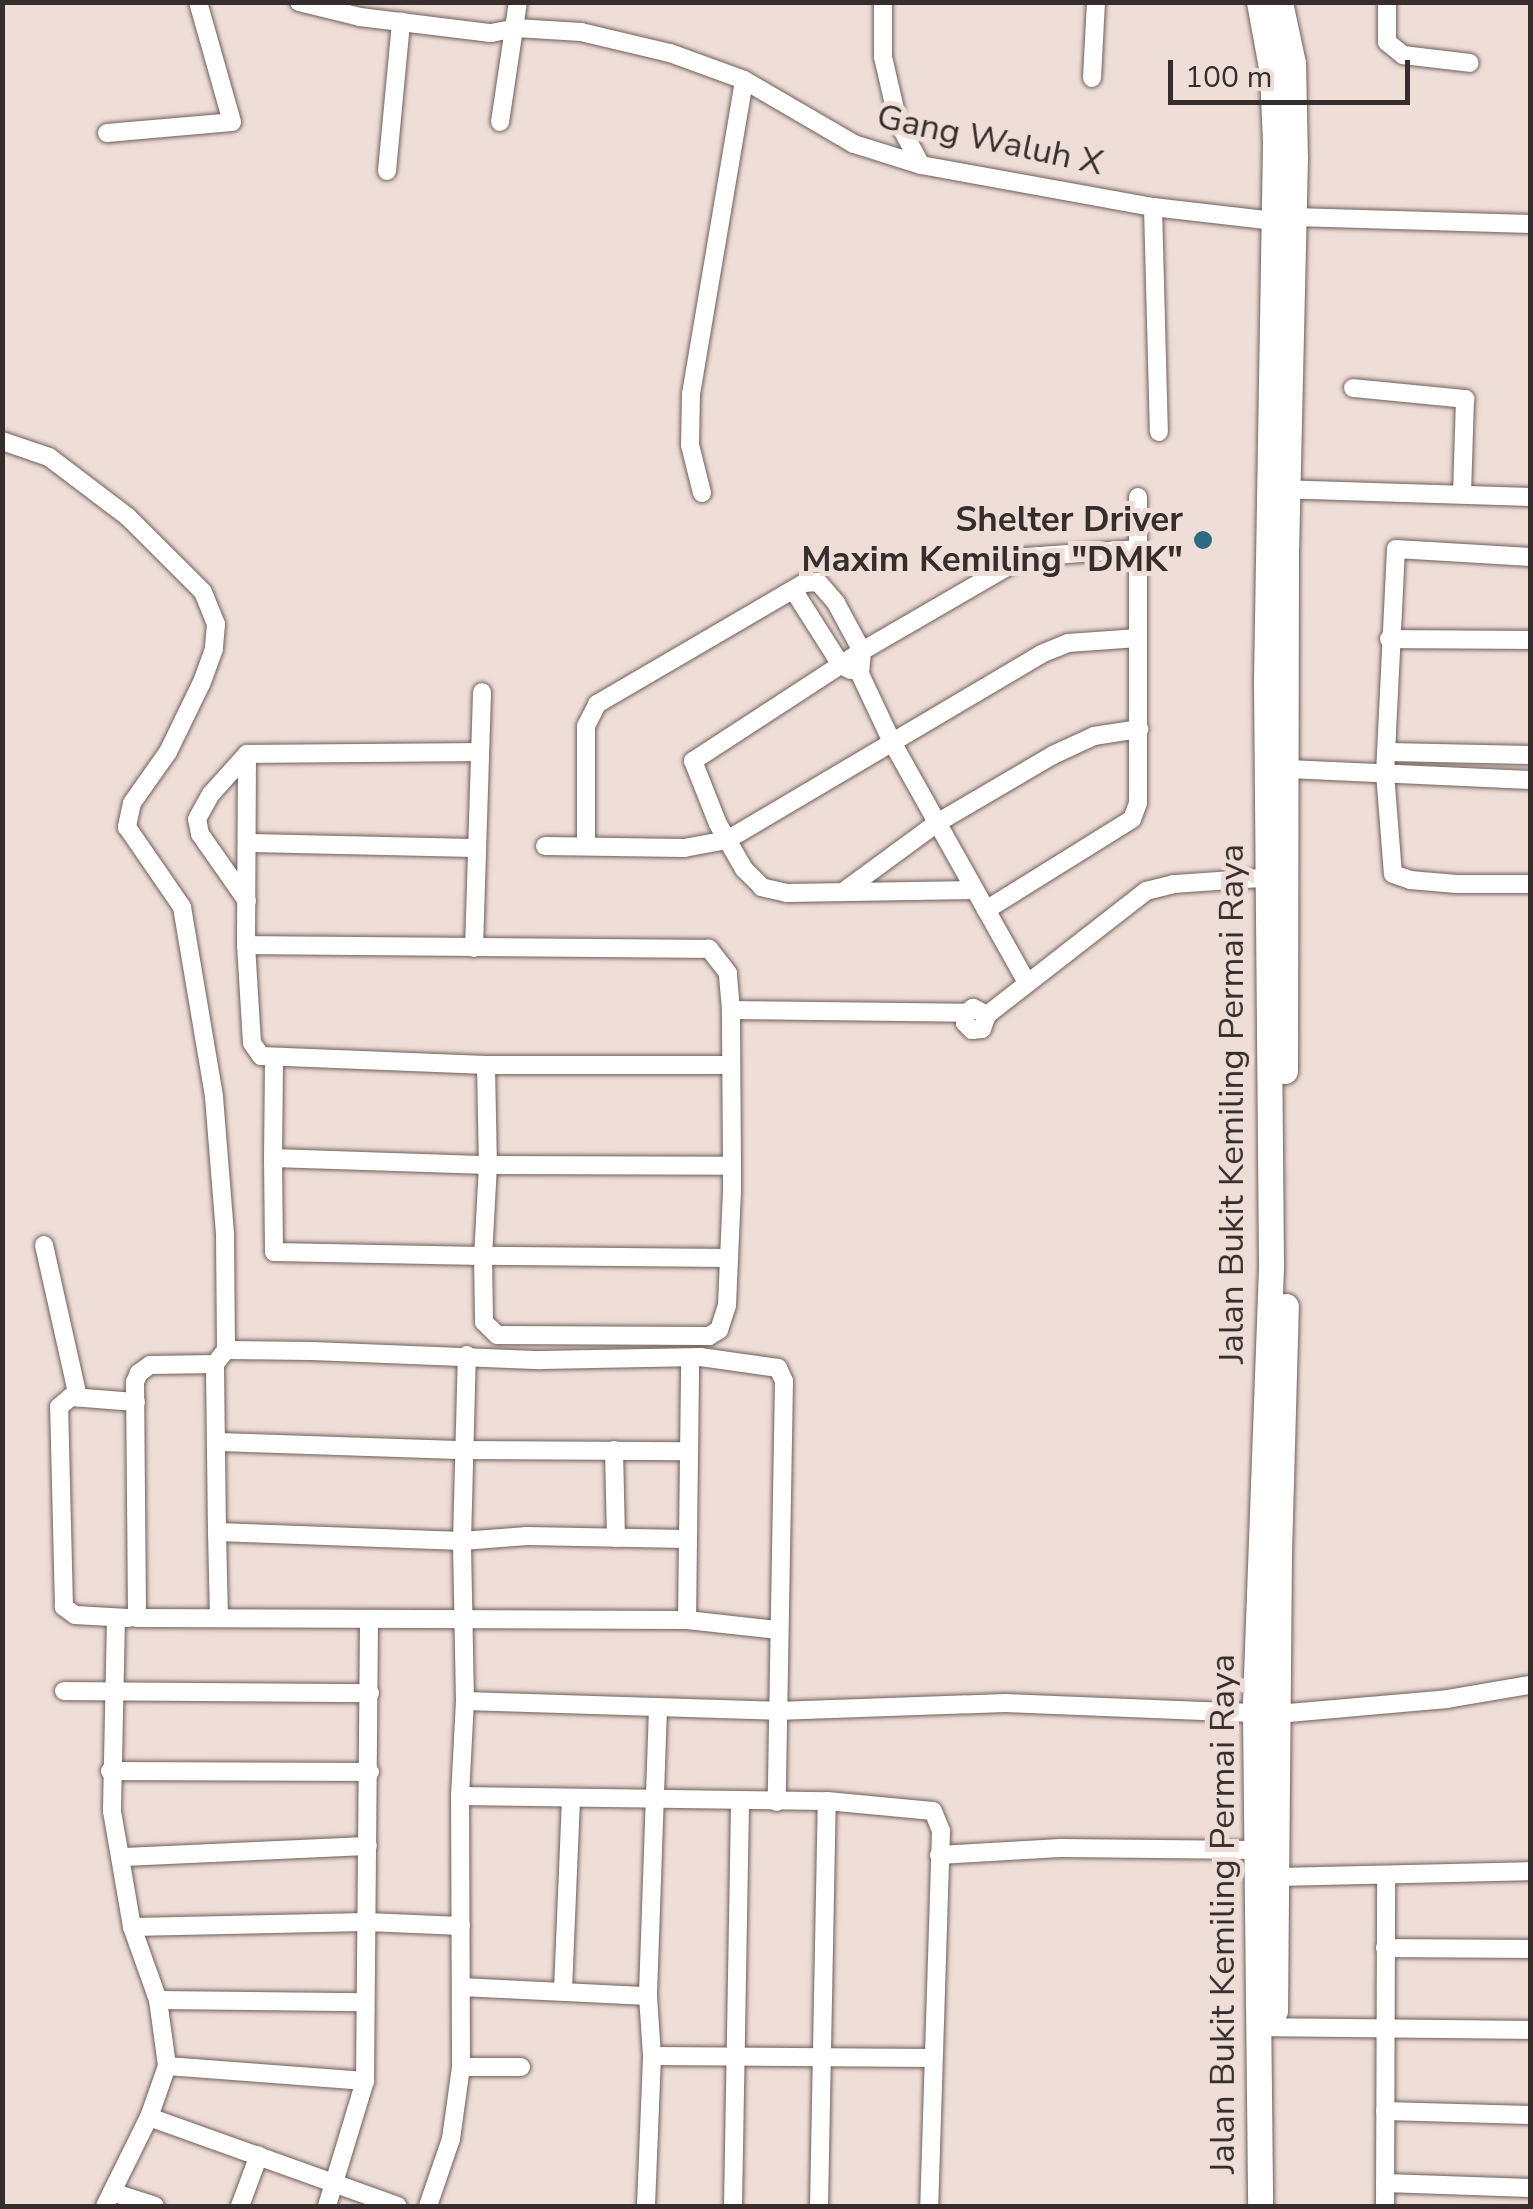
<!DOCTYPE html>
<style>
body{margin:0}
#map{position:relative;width:1533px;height:2209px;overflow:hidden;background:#efddd7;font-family:"Nunito Sans",sans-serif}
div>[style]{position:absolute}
.roads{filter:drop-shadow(0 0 2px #6f5f5a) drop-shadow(0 0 2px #6f5f5a)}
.street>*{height:18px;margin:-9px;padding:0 9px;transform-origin:9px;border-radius:9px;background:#fff}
.secondary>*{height:25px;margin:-12.5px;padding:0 12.5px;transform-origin:12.5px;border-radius:12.5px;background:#fff}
.dots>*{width:28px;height:28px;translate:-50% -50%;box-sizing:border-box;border:5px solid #efddd7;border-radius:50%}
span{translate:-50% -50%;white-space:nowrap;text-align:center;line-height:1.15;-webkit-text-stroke:10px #efddd7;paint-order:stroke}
.street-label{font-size:35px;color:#352e2c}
.poi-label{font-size:35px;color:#352e2c;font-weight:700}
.right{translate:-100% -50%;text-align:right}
.frame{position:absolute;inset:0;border:5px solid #352e2c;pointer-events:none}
.scale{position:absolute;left:1168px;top:60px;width:242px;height:45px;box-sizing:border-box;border:5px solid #352e2c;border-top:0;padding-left:12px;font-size:30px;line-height:35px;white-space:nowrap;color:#352e2c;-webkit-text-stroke:8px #efddd7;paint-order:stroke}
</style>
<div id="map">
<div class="roads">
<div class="street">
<div style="left:299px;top:2px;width:63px;rotate:13.8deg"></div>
<div style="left:360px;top:17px;width:132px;rotate:7deg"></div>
<div style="left:491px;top:33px;width:25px;rotate:-11deg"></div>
<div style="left:516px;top:28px;width:65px;rotate:3.5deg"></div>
<div style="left:581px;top:32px;width:91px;rotate:13.3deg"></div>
<div style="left:670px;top:53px;width:79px;rotate:20deg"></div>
<div style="left:744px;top:80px;width:127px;rotate:30.2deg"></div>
<div style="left:854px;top:144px;width:70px;rotate:17.4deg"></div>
<div style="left:921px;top:165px;width:236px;rotate:10.3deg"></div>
<div style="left:1153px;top:207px;width:122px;rotate:6.6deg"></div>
<div style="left:883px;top:2px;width:55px;rotate:90deg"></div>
<div style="left:883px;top:57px;width:67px;rotate:77deg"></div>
<div style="left:898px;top:122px;width:49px;rotate:61.9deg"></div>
<div style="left:1387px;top:2px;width:40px;rotate:90deg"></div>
<div style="left:1387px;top:42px;width:21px;rotate:39deg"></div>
<div style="left:1403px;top:55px;width:67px;rotate:6.8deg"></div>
<div style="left:1092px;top:78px;width:76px;rotate:-87deg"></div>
<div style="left:500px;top:122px;width:121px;rotate:-81.5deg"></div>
<div style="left:107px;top:133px;width:125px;rotate:-5deg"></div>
<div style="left:232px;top:122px;width:125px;rotate:-105.8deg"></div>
<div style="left:387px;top:171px;width:150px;rotate:-84.6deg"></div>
<div style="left:1153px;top:207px;width:225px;rotate:88.5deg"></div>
<div style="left:1295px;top:217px;width:235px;rotate:1.7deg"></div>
<div style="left:1353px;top:388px;width:113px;rotate:5.6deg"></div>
<div style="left:1465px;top:399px;width:95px;rotate:91.8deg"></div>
<div style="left:2px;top:441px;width:50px;rotate:18.8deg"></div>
<div style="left:49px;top:457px;width:99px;rotate:37.2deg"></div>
<div style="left:128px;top:517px;width:106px;rotate:45deg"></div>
<div style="left:203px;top:592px;width:35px;rotate:68deg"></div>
<div style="left:216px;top:624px;width:25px;rotate:95deg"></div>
<div style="left:214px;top:649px;width:37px;rotate:110deg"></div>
<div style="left:201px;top:684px;width:76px;rotate:115.9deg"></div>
<div style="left:168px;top:752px;width:62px;rotate:125.2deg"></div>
<div style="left:132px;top:803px;width:25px;rotate:102deg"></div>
<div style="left:127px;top:827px;width:97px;rotate:55.5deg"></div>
<div style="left:182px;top:907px;width:193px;rotate:80.4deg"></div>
<div style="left:214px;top:1097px;width:138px;rotate:85.4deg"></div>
<div style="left:225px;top:1235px;width:115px;rotate:89.5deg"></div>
<div style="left:1279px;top:489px;width:251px;rotate:1.8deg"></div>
<div style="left:702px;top:493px;width:49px;rotate:-104deg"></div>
<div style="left:690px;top:445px;width:51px;rotate:-88.9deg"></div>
<div style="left:691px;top:394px;width:318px;rotate:-80.4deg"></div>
<div style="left:1530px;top:557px;width:134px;rotate:-176.6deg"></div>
<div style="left:1396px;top:549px;width:224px;rotate:92.8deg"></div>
<div style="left:1385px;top:773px;width:101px;rotate:85.5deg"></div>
<div style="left:1393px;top:874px;width:18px;rotate:19deg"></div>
<div style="left:1410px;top:880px;width:47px;rotate:4.9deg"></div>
<div style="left:1457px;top:884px;width:73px"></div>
<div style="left:794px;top:591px;width:88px;rotate:57.6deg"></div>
<div style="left:841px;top:665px;width:11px;rotate:27deg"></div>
<div style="left:1389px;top:639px;width:141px;rotate:0.4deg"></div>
<div style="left:1388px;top:752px;width:142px;rotate:1.2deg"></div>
<div style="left:1288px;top:769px;width:242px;rotate:2.6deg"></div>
<div style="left:249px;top:843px;width:227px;rotate:1.3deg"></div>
<div style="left:586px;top:845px;width:119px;rotate:-90deg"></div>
<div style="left:586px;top:726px;width:25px;rotate:-63deg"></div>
<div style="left:597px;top:704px;width:240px;rotate:-30.3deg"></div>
<div style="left:804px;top:583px;width:14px;rotate:-4deg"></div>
<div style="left:818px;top:582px;width:28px;rotate:49deg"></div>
<div style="left:836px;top:603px;width:55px;rotate:61.6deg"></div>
<div style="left:862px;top:651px;width:23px;rotate:95deg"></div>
<div style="left:860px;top:674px;width:75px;rotate:64.8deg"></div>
<div style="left:892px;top:742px;width:276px;rotate:60.7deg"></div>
<div style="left:545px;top:846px;width:139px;rotate:0.8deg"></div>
<div style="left:684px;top:848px;width:44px;rotate:-10.5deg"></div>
<div style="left:727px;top:840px;width:365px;rotate:-30.6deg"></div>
<div style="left:1041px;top:654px;width:29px;rotate:-22deg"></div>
<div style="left:1068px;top:643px;width:70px;rotate:-4.1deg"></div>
<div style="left:847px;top:889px;width:112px;rotate:-36.3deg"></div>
<div style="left:937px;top:823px;width:134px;rotate:-30.4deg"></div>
<div style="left:1053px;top:755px;width:45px;rotate:-24.9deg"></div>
<div style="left:1094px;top:736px;width:46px;rotate:-8.8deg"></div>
<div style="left:975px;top:890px;width:188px;rotate:179.1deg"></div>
<div style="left:787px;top:893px;width:26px;rotate:-167deg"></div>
<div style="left:762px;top:887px;width:25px;rotate:-135deg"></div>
<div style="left:744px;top:869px;width:52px;rotate:-120deg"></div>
<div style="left:718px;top:824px;width:68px;rotate:-111.6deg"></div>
<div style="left:693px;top:761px;width:202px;rotate:-33.1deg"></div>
<div style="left:862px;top:651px;width:187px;rotate:-30.1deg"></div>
<div style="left:1024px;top:557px;width:114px;rotate:-4deg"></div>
<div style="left:247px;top:901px;width:82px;rotate:-125deg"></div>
<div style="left:200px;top:834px;width:15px;rotate:-101deg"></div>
<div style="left:197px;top:819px;width:29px;rotate:-61deg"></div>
<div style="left:211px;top:794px;width:54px;rotate:-48deg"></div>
<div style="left:247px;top:754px;width:231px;rotate:-0.5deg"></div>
<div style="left:986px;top:910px;width:172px;rotate:-31.9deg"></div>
<div style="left:1132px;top:819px;width:17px;rotate:-69deg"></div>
<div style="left:1138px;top:803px;width:306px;rotate:-90deg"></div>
<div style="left:246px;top:945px;width:191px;rotate:-89.7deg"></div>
<div style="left:474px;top:948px;width:256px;rotate:-88.2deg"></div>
<div style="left:731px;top:1010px;width:235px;rotate:0.7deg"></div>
<div style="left:987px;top:1015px;width:16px;rotate:-153deg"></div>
<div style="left:973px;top:1008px;width:9px;rotate:144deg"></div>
<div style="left:966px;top:1013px;width:10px;rotate:96deg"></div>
<div style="left:965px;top:1023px;width:10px;rotate:45deg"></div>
<div style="left:972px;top:1030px;width:10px;rotate:-6deg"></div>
<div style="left:982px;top:1029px;width:15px;rotate:-70deg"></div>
<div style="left:987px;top:1015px;width:202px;rotate:-37.9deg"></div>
<div style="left:1146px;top:891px;width:29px;rotate:-14deg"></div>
<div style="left:1174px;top:884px;width:104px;rotate:-3.9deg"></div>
<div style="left:486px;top:1065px;width:100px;rotate:88.9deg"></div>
<div style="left:488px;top:1165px;width:244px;rotate:0.2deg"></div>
<div style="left:273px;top:1158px;width:215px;rotate:1.9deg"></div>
<div style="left:488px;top:1165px;width:91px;rotate:93.1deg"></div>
<div style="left:483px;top:1256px;width:209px;rotate:-178.9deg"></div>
<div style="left:274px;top:1252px;width:94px;rotate:-90.6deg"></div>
<div style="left:273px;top:1158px;width:100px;rotate:-89.4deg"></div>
<div style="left:44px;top:1245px;width:156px;rotate:77.4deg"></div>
<div style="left:729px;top:1258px;width:246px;rotate:-179.5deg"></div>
<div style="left:483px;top:1256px;width:66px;rotate:89.1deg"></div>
<div style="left:484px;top:1322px;width:18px;rotate:45deg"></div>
<div style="left:497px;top:1335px;width:212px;rotate:0.3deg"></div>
<div style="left:709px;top:1336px;width:12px;rotate:-31deg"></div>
<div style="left:719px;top:1330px;width:26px;rotate:-72deg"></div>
<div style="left:727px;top:1305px;width:116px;rotate:-87.5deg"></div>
<div style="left:732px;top:1189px;width:23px;rotate:-90deg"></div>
<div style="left:732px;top:1166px;width:156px;rotate:-90.4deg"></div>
<div style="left:731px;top:1010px;width:37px;rotate:-95deg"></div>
<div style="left:728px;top:973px;width:31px;rotate:-128deg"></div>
<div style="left:709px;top:949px;width:463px;rotate:-179.5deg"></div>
<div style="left:246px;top:945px;width:98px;rotate:86.5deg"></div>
<div style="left:252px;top:1043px;width:16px;rotate:55deg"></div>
<div style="left:261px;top:1056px;width:225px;rotate:2.3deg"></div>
<div style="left:486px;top:1065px;width:245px"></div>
<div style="left:215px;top:1364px;width:65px;rotate:179.1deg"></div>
<div style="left:150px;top:1365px;width:14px;rotate:144deg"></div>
<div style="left:139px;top:1373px;width:10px;rotate:114deg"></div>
<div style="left:135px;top:1382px;width:236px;rotate:89.5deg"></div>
<div style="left:137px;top:1618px;width:550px;rotate:0.21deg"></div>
<div style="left:687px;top:1620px;width:92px;rotate:6.3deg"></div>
<div style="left:219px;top:1442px;width:246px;rotate:1.9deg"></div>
<div style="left:465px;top:1450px;width:223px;rotate:0.3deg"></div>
<div style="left:614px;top:1450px;width:88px;rotate:88.7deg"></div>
<div style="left:217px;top:1532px;width:85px;rotate:88.7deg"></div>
<div style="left:686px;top:1539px;width:159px;rotate:-178.9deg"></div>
<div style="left:527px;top:1536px;width:65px;rotate:175.6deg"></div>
<div style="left:462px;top:1541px;width:245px;rotate:-177.9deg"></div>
<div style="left:217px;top:1532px;width:168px;rotate:-90.7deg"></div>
<div style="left:215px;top:1364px;width:18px;rotate:-52deg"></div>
<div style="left:226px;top:1350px;width:86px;rotate:0.7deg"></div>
<div style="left:312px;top:1351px;width:229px;rotate:2.3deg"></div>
<div style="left:541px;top:1360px;width:159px;rotate:-1.1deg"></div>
<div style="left:700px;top:1357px;width:79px;rotate:8deg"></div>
<div style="left:778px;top:1368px;width:14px;rotate:65deg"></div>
<div style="left:784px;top:1381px;width:421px;rotate:91deg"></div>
<div style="left:116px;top:1618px;width:193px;rotate:91.2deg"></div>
<div style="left:112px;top:1811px;width:118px;rotate:80.2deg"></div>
<div style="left:132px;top:1927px;width:77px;rotate:70.4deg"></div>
<div style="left:158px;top:2000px;width:67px;rotate:82.2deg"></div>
<div style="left:167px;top:2066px;width:54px;rotate:109.4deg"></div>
<div style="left:149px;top:2117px;width:264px;rotate:19.7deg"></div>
<div style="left:128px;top:1618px;width:53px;rotate:-176.8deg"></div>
<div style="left:75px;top:1615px;width:14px;rotate:-144deg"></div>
<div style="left:64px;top:1607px;width:200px;rotate:-91.4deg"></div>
<div style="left:59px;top:1407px;width:16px;rotate:-40deg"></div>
<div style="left:71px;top:1397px;width:65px;rotate:4.4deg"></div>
<div style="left:687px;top:1620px;width:262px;rotate:-89.3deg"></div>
<div style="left:64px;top:1691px;width:306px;rotate:0.4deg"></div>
<div style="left:465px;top:1701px;width:311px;rotate:1.8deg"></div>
<div style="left:776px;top:1711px;width:229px;rotate:-2deg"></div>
<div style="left:1005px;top:1703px;width:272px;rotate:2.3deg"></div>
<div style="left:1277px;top:1714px;width:171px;rotate:-5deg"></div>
<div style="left:1447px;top:1699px;width:84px;rotate:-9.6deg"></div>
<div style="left:658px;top:1708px;width:288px;rotate:92deg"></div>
<div style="left:648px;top:1996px;width:60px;rotate:86.2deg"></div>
<div style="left:652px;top:2056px;width:281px;rotate:0.4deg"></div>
<div style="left:110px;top:1771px;width:260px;rotate:0.2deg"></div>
<div style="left:460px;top:1796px;width:367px;rotate:0.8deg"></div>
<div style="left:827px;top:1801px;width:106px;rotate:5.4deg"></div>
<div style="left:933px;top:1811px;width:22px;rotate:68deg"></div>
<div style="left:941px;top:1831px;width:375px;rotate:91.8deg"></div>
<div style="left:939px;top:1855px;width:121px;rotate:-3.3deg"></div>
<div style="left:1060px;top:1848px;width:195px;rotate:0.6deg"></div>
<div style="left:122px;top:1857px;width:246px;rotate:-2.6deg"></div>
<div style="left:1275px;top:1877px;width:255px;rotate:-1.3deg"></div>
<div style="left:132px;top:1927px;width:235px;rotate:-1.2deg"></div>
<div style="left:367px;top:1922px;width:94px;rotate:2.4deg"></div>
<div style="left:1385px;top:1948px;width:145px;rotate:0.4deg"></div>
<div style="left:461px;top:1987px;width:187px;rotate:2.8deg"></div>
<div style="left:563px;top:1990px;width:192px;rotate:-87.6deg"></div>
<div style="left:158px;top:2000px;width:207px;rotate:0.6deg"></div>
<div style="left:1258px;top:2027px;width:272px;rotate:0.6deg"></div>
<div style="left:167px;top:2066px;width:199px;rotate:4.3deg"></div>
<div style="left:461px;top:2067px;width:60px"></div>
<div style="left:1385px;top:2111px;width:145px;rotate:1.6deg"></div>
<div style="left:1385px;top:2183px;width:145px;rotate:2deg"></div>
<div style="left:112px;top:2192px;width:45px;rotate:18deg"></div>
<div style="left:105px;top:2206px;width:99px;rotate:-63.7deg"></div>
<div style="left:240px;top:2206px;width:54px;rotate:-69.6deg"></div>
<div style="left:327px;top:2206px;width:131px;rotate:-73.1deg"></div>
<div style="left:365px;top:2081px;width:462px;rotate:-89.5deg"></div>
<div style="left:428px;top:2206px;width:71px;rotate:-71.1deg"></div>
<div style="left:451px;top:2139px;width:73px;rotate:-82.1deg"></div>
<div style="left:461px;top:2067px;width:271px;rotate:-90.2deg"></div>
<div style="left:460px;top:1796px;width:95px;rotate:-87deg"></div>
<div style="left:465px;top:1701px;width:160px;rotate:-91.1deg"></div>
<div style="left:462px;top:1541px;width:186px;rotate:-88.5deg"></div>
<div style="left:646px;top:2206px;width:150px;rotate:-87.7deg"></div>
<div style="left:733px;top:2206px;width:405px;rotate:-89deg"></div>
<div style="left:819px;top:2206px;width:405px;rotate:-88.9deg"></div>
<div style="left:1385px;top:2206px;width:329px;rotate:-89.8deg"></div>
</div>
<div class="secondary">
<div style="left:1259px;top:2px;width:72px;rotate:79.6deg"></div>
<div style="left:1272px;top:73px;width:70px;rotate:87.5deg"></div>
<div style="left:1275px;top:143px;width:537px;rotate:90.96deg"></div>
<div style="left:1266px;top:680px;width:587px;rotate:89.51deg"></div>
<div style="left:1271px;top:1267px;width:446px;rotate:92.1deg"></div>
<div style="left:1255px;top:1713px;width:493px;rotate:89.4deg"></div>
<div style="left:1280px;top:2px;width:62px;rotate:78deg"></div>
<div style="left:1293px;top:63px;width:94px;rotate:88.8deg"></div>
<div style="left:1295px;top:157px;width:390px;rotate:91.3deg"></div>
<div style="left:1286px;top:547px;width:524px;rotate:90.11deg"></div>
<div style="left:1275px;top:2011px;width:458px;rotate:-89.5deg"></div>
<div style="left:1279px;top:1553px;width:247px;rotate:-88.4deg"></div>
</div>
</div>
<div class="dots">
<div style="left:1203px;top:540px;background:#2d6b81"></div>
</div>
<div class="street-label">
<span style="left:990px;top:140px;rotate:12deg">Gang Waluh X</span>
<span style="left:1232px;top:1104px;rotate:-90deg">Jalan Bukit Kemiling Permai Raya</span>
<span style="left:1223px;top:1914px;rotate:-90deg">Jalan Bukit Kemiling Permai Raya</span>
</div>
<div class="poi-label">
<span class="right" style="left:1183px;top:540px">Shelter Driver<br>Maxim Kemiling "DMK"</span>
</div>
<div class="frame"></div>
<div class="scale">100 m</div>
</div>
